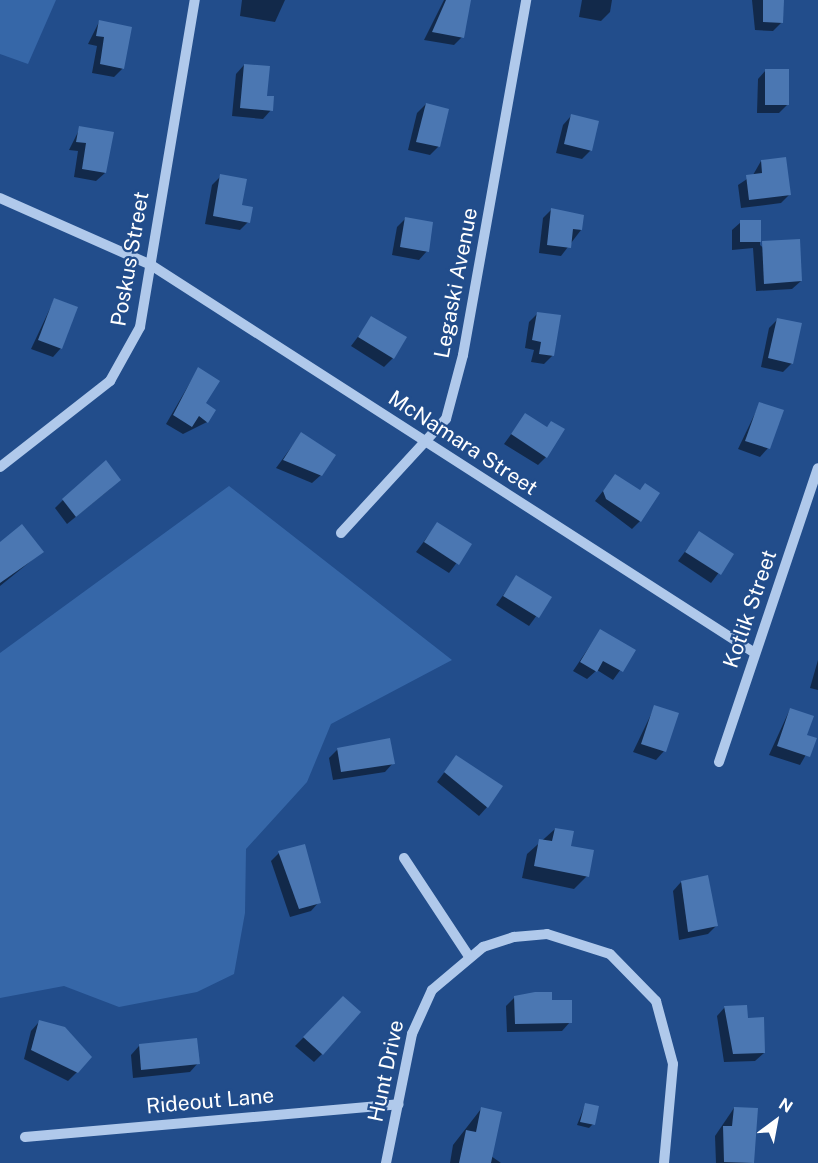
<!DOCTYPE html>
<style>
body{margin:0}
#map{position:relative;width:818px;height:1163px;overflow:hidden;background:#224d8b;font-family:"Public Sans",sans-serif}
div>[style]{position:absolute}
.green>*{inset:0;background:#3667a8}
.shadow>*{inset:0;background:#0007}
.building>*{inset:0;background:#4b77b2}
.minor>*{height:10px;margin:-5px;padding:0 5px;transform-origin:5px;border-radius:5px;background:#b0c9eb}
span{translate:-50% -50%;white-space:nowrap;text-align:center;line-height:1.15;-webkit-text-stroke:4.5px #224d8b;paint-order:stroke}
.street-label{font-size:21px;color:#fff}
.north{position:absolute;left:746px;top:1091px;width:60px;height:60px;-webkit-text-stroke:4px #224d8b;paint-order:stroke;rotate:32deg;font-size:16px;font-weight:700;line-height:24px;text-align:center;color:#fff}
.north::after{content:'';display:block;margin:auto;width:21px;height:27px;background:#fff;clip-path:polygon(50% 0,100% 100%,50% 72%,0 100%)}
</style>
<div id="map">
<div class="green">
<div style="clip-path:polygon(0 0,56px 0,28px 64px,0 54px)"></div>
<div style="clip-path:polygon(229px 486px,452px 660px,331px 724px,307px 782px,246px 849px,245px 913px,234px 974px,197px 992px,119px 1007px,64px 986px,0 998px,0 653px)"></div>
</div>
<div class="shadow">
<div style="clip-path:polygon(242px 0,285px 0,275px 22px,240px 16px)"></div>
<div style="clip-path:polygon(444px 0,460px 0,462px 37px,454px 45px,424px 40px)"></div>
<div style="clip-path:polygon(582px 0,612px 0,610px 12px,601px 21px,579px 17px)"></div>
<div style="clip-path:polygon(752px 0,782px 0,782px 22px,773px 31px,755px 30px)"></div>
<div style="clip-path:polygon(99px 22px,123px 68px,114px 77px,92px 73px,97px 46px,88px 44px)"></div>
<div style="clip-path:polygon(244px 65px,271px 110px,263px 119px,232px 116px,236px 74px)"></div>
<div style="clip-path:polygon(766px 70px,788px 104px,779px 113px,757px 113px,758px 79px)"></div>
<div style="clip-path:polygon(426px 104px,448px 110px,438px 147px,430px 155px,408px 150px,417px 113px)"></div>
<div style="clip-path:polygon(571px 116px,591px 150px,582px 159px,556px 153px,563px 125px)"></div>
<div style="clip-path:polygon(80px 128px,105px 173px,96px 181px,74px 177px,78px 151px,69px 150px)"></div>
<div style="clip-path:polygon(761px 161px,789px 195px,781px 203px,741px 208px,738px 185px,753px 175px)"></div>
<div style="clip-path:polygon(221px 176px,248px 222px,240px 230px,205px 224px,212px 185px)"></div>
<div style="clip-path:polygon(552px 209px,581px 230px,561px 256px,539px 253px,543px 218px)"></div>
<div style="clip-path:polygon(405px 219px,427px 251px,419px 260px,392px 255px,397px 227px)"></div>
<div style="clip-path:polygon(760px 221px,760px 245px,801px 281px,792px 289px,756px 291px,753px 248px,732px 250px,732px 230px,741px 222px)"></div>
<div style="clip-path:polygon(54px 300px,61px 348px,53px 357px,31px 349px)"></div>
<div style="clip-path:polygon(538px 313px,552px 356px,544px 364px,531px 362px,534px 350px,525px 348px,529px 322px)"></div>
<div style="clip-path:polygon(372px 318px,393px 358px,384px 367px,351px 346px)"></div>
<div style="clip-path:polygon(778px 319px,792px 363px,783px 372px,761px 367px,769px 328px)"></div>
<div style="clip-path:polygon(198px 369px,207px 422px,183px 434px,166px 424px)"></div>
<div style="clip-path:polygon(760px 403px,768px 448px,760px 457px,738px 449px)"></div>
<div style="clip-path:polygon(525px 415px,546px 428px,551px 423px,546px 457px,538px 465px,504px 444px)"></div>
<div style="clip-path:polygon(301px 434px,321px 475px,312px 483px,276px 468px)"></div>
<div style="clip-path:polygon(615px 476px,639px 491px,645px 485px,640px 521px,632px 529px,595px 501px)"></div>
<div style="clip-path:polygon(111px 488px,67px 524px,55px 508px,63px 500px)"></div>
<div style="clip-path:polygon(437px 524px,470px 545px,449px 573px,416px 552px)"></div>
<div style="clip-path:polygon(699px 533px,732px 555px,711px 583px,678px 561px)"></div>
<div style="clip-path:polygon(0 543px,42px 552px,0 586px)"></div>
<div style="clip-path:polygon(517px 576px,550px 597px,529px 626px,496px 605px)"></div>
<div style="clip-path:polygon(600px 631px,634px 651px,613px 680px,597px 670px,587px 679px,573px 671px)"></div>
<div style="clip-path:polygon(818px 660px,818px 690px,810px 688px)"></div>
<div style="clip-path:polygon(655px 706px,664px 751px,656px 760px,633px 752px)"></div>
<div style="clip-path:polygon(790px 709px,805px 736px,815px 739px,800px 765px,769px 755px)"></div>
<div style="clip-path:polygon(338px 749px,393px 763px,385px 772px,333px 780px,329px 758px)"></div>
<div style="clip-path:polygon(456px 757px,487px 807px,479px 816px,437px 782px)"></div>
<div style="clip-path:polygon(555px 829px,587px 876px,574px 889px,522px 878px,527px 854px)"></div>
<div style="clip-path:polygon(279px 853px,319px 902px,311px 911px,290px 917px,271px 861px)"></div>
<div style="clip-path:polygon(681px 882px,717px 925px,708px 934px,679px 940px,673px 891px)"></div>
<div style="clip-path:polygon(515px 997px,550px 1002px,570px 1022px,562px 1031px,507px 1032px,506px 1006px)"></div>
<div style="clip-path:polygon(343px 998px,322px 1054px,314px 1062px,295px 1046px)"></div>
<div style="clip-path:polygon(725px 1007px,747px 1020px,764px 1053px,755px 1061px,724px 1062px,717px 1016px)"></div>
<div style="clip-path:polygon(39px 1022px,77px 1072px,68px 1081px,24px 1059px,31px 1031px)"></div>
<div style="clip-path:polygon(139px 1046px,198px 1063px,190px 1072px,133px 1078px,131px 1055px)"></div>
<div style="clip-path:polygon(585px 1105px,593px 1124px,589px 1128px,577px 1125px)"></div>
<div style="clip-path:polygon(734px 1108px,756px 1110px,753px 1163px,716px 1163px,715px 1136px)"></div>
<div style="clip-path:polygon(481px 1109px,491px 1156px,501px 1163px,450px 1163px,453px 1145px)"></div>
</div>
<div class="building">
<div style="clip-path:polygon(446px 0,471px 0,464px 38px,432px 32px)"></div>
<div style="clip-path:polygon(763px 0,784px 0,783px 23px,763px 22px)"></div>
<div style="clip-path:polygon(99px 20px,132px 27px,124px 69px,100px 64px,104px 37px,96px 36px)"></div>
<div style="clip-path:polygon(244px 64px,270px 66px,267px 96px,274px 96px,273px 111px,240px 108px)"></div>
<div style="clip-path:polygon(765px 69px,789px 69px,789px 105px,765px 105px)"></div>
<div style="clip-path:polygon(426px 103px,449px 109px,440px 147px,416px 142px)"></div>
<div style="clip-path:polygon(571px 114px,599px 121px,592px 151px,564px 144px)"></div>
<div style="clip-path:polygon(79px 126px,114px 132px,106px 173px,82px 169px,86px 143px,76px 142px)"></div>
<div style="clip-path:polygon(786px 157px,791px 195px,749px 200px,746px 175px,762px 173px,761px 160px)"></div>
<div style="clip-path:polygon(220px 174px,247px 179px,242px 205px,253px 207px,250px 223px,213px 216px)"></div>
<div style="clip-path:polygon(551px 208px,584px 215px,582px 230px,573px 229px,571px 248px,547px 245px)"></div>
<div style="clip-path:polygon(405px 217px,433px 222px,429px 252px,400px 247px)"></div>
<div style="clip-path:polygon(740px 220px,761px 220px,761px 242px,740px 242px)"></div>
<div style="clip-path:polygon(800px 239px,802px 281px,764px 284px,762px 241px)"></div>
<div style="clip-path:polygon(54px 298px,78px 307px,62px 349px,38px 340px)"></div>
<div style="clip-path:polygon(537px 312px,561px 315px,554px 356px,539px 354px,541px 342px,532px 340px)"></div>
<div style="clip-path:polygon(371px 316px,407px 337px,394px 359px,358px 337px)"></div>
<div style="clip-path:polygon(777px 318px,802px 323px,793px 364px,768px 358px)"></div>
<div style="clip-path:polygon(198px 367px,220px 381px,206px 403px,216px 410px,208px 423px,199px 416px,192px 427px,173px 415px)"></div>
<div style="clip-path:polygon(759px 402px,784px 410px,770px 449px,745px 441px)"></div>
<div style="clip-path:polygon(525px 413px,547px 427px,551px 421px,565px 429px,547px 458px,511px 434px)"></div>
<div style="clip-path:polygon(301px 432px,336px 455px,322px 476px,283px 460px)"></div>
<div style="clip-path:polygon(106px 460px,121px 480px,76px 517px,62px 499px)"></div>
<div style="clip-path:polygon(615px 474px,640px 490px,645px 483px,660px 493px,641px 522px,606px 499px,603px 491px)"></div>
<div style="clip-path:polygon(437px 522px,472px 544px,459px 565px,424px 542px)"></div>
<div style="clip-path:polygon(22px 524px,44px 552px,0 583px,0 542px)"></div>
<div style="clip-path:polygon(699px 531px,734px 554px,721px 575px,685px 552px)"></div>
<div style="clip-path:polygon(516px 575px,552px 597px,539px 618px,503px 596px)"></div>
<div style="clip-path:polygon(600px 629px,636px 650px,623px 672px,603px 661px,597px 672px,580px 662px)"></div>
<div style="clip-path:polygon(654px 705px,679px 713px,666px 752px,641px 744px)"></div>
<div style="clip-path:polygon(790px 708px,814px 716px,807px 735px,817px 738px,810px 757px,777px 746px)"></div>
<div style="clip-path:polygon(390px 738px,395px 764px,341px 772px,337px 748px)"></div>
<div style="clip-path:polygon(456px 755px,503px 786px,488px 808px,444px 772px)"></div>
<div style="clip-path:polygon(555px 828px,574px 831px,571px 846px,594px 850px,589px 877px,534px 866px,539px 839px,552px 841px)"></div>
<div style="clip-path:polygon(305px 844px,321px 903px,299px 909px,278px 851px)"></div>
<div style="clip-path:polygon(708px 875px,718px 926px,688px 932px,681px 881px)"></div>
<div style="clip-path:polygon(535px 992px,552px 992px,552px 1000px,572px 1000px,572px 1023px,515px 1024px,514px 996px)"></div>
<div style="clip-path:polygon(343px 996px,361px 1012px,323px 1055px,303px 1037px)"></div>
<div style="clip-path:polygon(747px 1005px,748px 1018px,764px 1017px,765px 1053px,733px 1054px,724px 1006px)"></div>
<div style="clip-path:polygon(39px 1020px,65px 1027px,92px 1057px,78px 1073px,31px 1050px)"></div>
<div style="clip-path:polygon(197px 1038px,200px 1064px,141px 1070px,139px 1044px)"></div>
<div style="clip-path:polygon(585px 1103px,599px 1106px,595px 1125px,580px 1122px)"></div>
<div style="clip-path:polygon(481px 1107px,502px 1112px,491px 1163px,459px 1163px,466px 1130px,476px 1132px)"></div>
<div style="clip-path:polygon(734px 1107px,758px 1108px,754px 1163px,724px 1162px,723px 1126px,732px 1126px)"></div>
</div>
<div class="minor">
<div style="left:0;top:198px;width:165px;rotate:23.9deg"></div>
<div style="left:151px;top:265px;width:718px;rotate:32.72deg"></div>
<div style="left:0;top:467px;width:140px;rotate:-38deg"></div>
<div style="left:110px;top:381px;width:62px;rotate:-60.9deg"></div>
<div style="left:140px;top:327px;width:332px;rotate:-80.5deg"></div>
<div style="left:341px;top:533px;width:155px;rotate:-47.4deg"></div>
<div style="left:446px;top:419px;width:66px;rotate:-75.1deg"></div>
<div style="left:463px;top:355px;width:361px;rotate:-79.9deg"></div>
<div style="left:719px;top:762px;width:310px;rotate:-71.4deg"></div>
<div style="left:404px;top:858px;width:116px;rotate:56.6deg"></div>
<div style="left:25px;top:1137px;width:375px;rotate:-5deg"></div>
<div style="left:386px;top:1163px;width:132px;rotate:-78.6deg"></div>
<div style="left:412px;top:1034px;width:48px;rotate:-65.6deg"></div>
<div style="left:432px;top:990px;width:67px;rotate:-40.1deg"></div>
<div style="left:483px;top:947px;width:33px;rotate:-18deg"></div>
<div style="left:514px;top:937px;width:33px;rotate:-5deg"></div>
<div style="left:547px;top:934px;width:66px;rotate:17.6deg"></div>
<div style="left:610px;top:954px;width:66px;rotate:45.6deg"></div>
<div style="left:656px;top:1001px;width:65px;rotate:74.9deg"></div>
<div style="left:673px;top:1064px;width:99px;rotate:95.2deg"></div>
</div>
<div class="street-label">
<span style="left:130px;top:259px;rotate:-80deg">Poskus Street</span>
<span style="left:456px;top:283px;rotate:-79deg">Legaski Avenue</span>
<span style="left:463px;top:443px;rotate:33deg">McNamara Street</span>
<span style="left:750px;top:609px;rotate:-71deg">Kotlik Street</span>
<span style="left:386px;top:1071px;rotate:-78deg">Hunt Drive</span>
<span style="left:210px;top:1101px;rotate:-5deg">Rideout Lane</span>
</div>
<div class="north">N</div>
</div>
